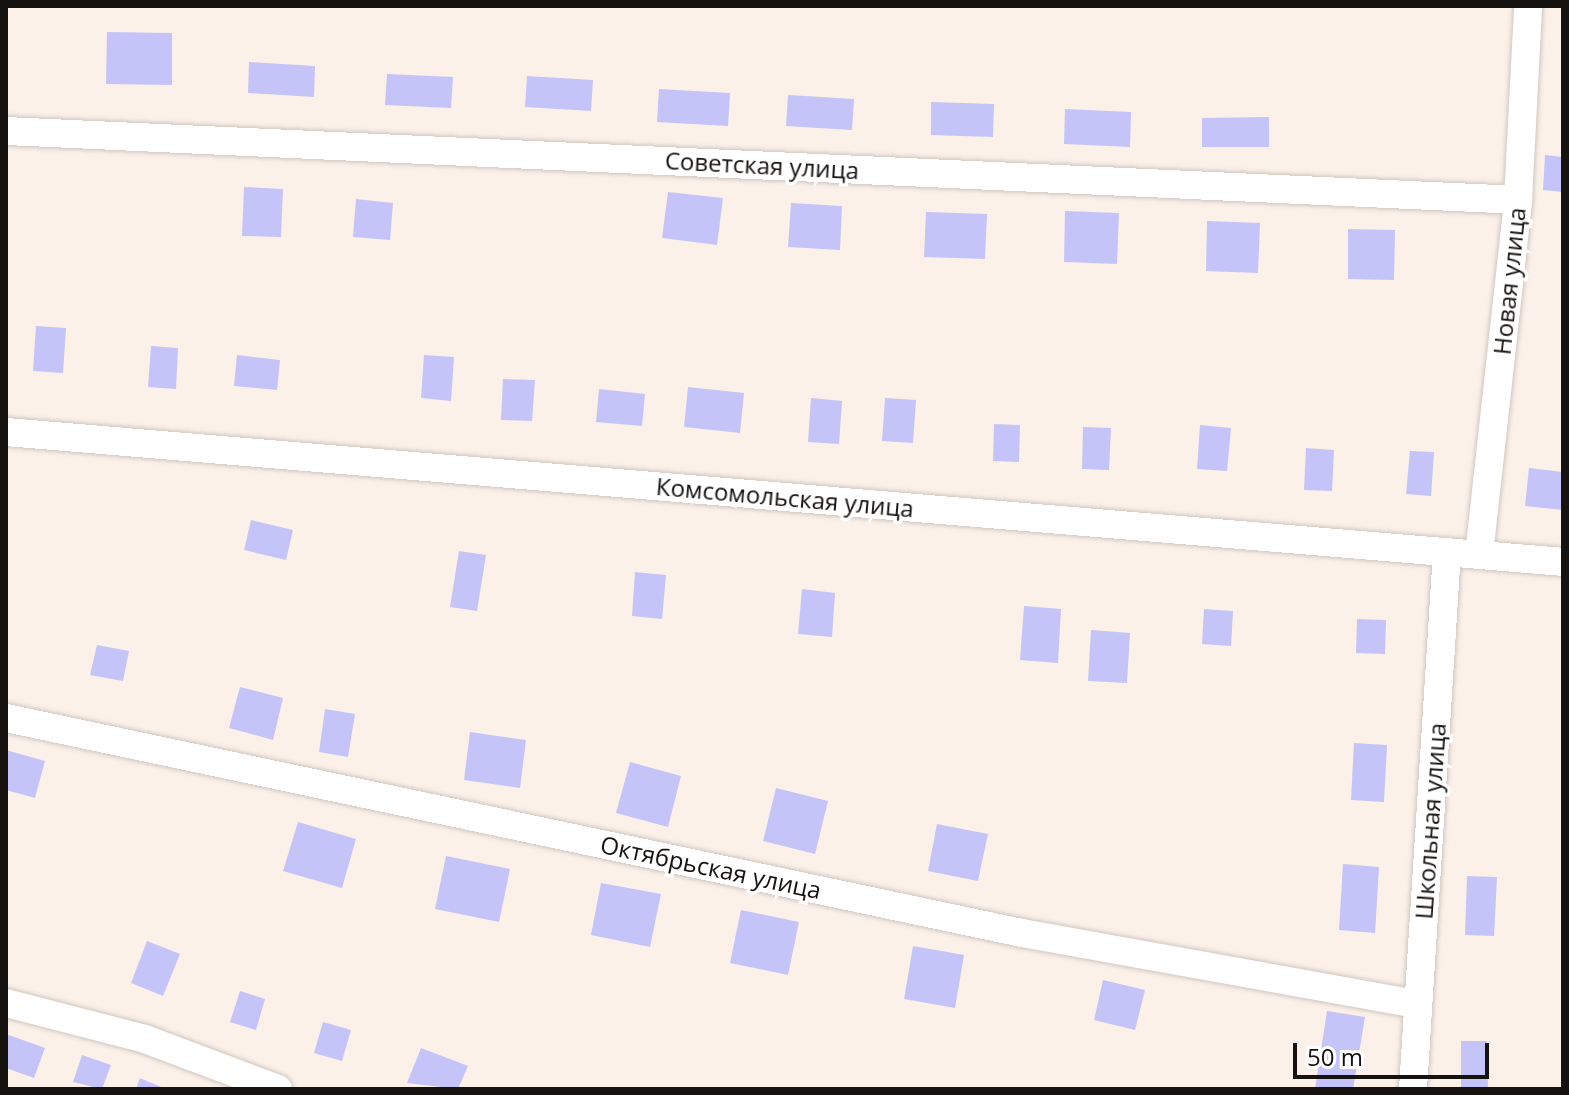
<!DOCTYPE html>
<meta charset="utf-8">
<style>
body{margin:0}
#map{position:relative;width:1569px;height:1095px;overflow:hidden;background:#fbf1e9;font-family:"Open Sans",sans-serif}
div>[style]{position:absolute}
.building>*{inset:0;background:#c5c4f8}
.roads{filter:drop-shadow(0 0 2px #d0c6bf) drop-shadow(0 0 2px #d0c6bf)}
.minor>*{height:28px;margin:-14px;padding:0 14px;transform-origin:14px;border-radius:14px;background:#fff}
span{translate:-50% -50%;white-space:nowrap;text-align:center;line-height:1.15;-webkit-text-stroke:7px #fff;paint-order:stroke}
.street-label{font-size:24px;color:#151210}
.frame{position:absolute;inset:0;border:8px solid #151210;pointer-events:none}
.scale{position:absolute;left:1293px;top:1043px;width:196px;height:36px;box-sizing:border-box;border:4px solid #151210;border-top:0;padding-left:10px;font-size:24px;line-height:28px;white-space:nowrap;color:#151210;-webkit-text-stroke:6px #fff;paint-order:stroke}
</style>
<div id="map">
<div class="building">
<div style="clip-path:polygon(107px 32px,172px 33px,172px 85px,106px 84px)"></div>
<div style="clip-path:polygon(249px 62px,315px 66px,314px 97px,248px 93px)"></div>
<div style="clip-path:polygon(387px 74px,453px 77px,451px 108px,385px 105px)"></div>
<div style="clip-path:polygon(527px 76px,593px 80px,591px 111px,525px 107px)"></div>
<div style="clip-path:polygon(659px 89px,730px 93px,728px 126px,657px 122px)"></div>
<div style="clip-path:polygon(788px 95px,854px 99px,852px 130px,786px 126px)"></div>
<div style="clip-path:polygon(931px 102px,994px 104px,993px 137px,931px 135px)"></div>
<div style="clip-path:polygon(1065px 109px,1131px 112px,1130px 147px,1064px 144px)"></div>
<div style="clip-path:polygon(1269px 117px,1269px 147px,1202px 147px,1202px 118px)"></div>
<div style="clip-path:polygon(1545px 155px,1563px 157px,1563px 192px,1543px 190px)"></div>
<div style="clip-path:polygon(244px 187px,283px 189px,281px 237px,242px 236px)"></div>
<div style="clip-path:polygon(668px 192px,723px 198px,717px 245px,662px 238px)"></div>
<div style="clip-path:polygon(356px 199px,393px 203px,390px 240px,353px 237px)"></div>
<div style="clip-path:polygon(791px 203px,842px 206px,840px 250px,788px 247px)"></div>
<div style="clip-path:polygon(1065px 211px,1119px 213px,1117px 264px,1064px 262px)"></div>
<div style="clip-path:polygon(926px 212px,987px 214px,985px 259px,924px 257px)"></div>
<div style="clip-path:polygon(1207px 221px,1260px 223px,1258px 273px,1206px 271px)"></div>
<div style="clip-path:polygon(1348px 229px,1395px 230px,1394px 280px,1348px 279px)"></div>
<div style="clip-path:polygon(36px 326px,66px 328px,63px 373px,33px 371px)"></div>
<div style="clip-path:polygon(151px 346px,178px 348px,176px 389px,148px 387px)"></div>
<div style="clip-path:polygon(237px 355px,280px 360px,277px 390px,234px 386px)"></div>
<div style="clip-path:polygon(424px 355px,454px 357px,451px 401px,421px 398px)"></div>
<div style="clip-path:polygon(503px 379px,535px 380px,532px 421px,501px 420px)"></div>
<div style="clip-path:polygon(688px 387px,744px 393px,740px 433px,684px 427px)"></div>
<div style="clip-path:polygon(599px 389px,645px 394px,642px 426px,596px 422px)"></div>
<div style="clip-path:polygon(811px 398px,842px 401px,839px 444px,808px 442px)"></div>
<div style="clip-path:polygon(885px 398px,916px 400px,913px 443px,882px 441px)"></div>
<div style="clip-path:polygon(994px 424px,1020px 425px,1019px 462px,993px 461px)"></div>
<div style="clip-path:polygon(1200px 425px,1231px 428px,1227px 471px,1197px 469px)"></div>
<div style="clip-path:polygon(1083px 427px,1111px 428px,1109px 470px,1082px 469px)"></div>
<div style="clip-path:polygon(1306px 448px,1334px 450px,1332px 491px,1304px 490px)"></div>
<div style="clip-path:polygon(1410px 451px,1434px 452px,1431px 496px,1406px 494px)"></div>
<div style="clip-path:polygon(1529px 468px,1563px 472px,1563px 510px,1525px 506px)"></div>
<div style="clip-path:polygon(251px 520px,293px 530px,286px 560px,244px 550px)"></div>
<div style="clip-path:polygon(459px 551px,486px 555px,477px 611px,450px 607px)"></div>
<div style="clip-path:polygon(635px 572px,666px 575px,662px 619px,632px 616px)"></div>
<div style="clip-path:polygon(802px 589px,835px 593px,832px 637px,798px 634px)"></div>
<div style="clip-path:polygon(1024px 606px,1061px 609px,1058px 663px,1020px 660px)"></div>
<div style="clip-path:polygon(1204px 609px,1233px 611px,1231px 646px,1202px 644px)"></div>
<div style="clip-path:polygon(1357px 619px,1386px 620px,1385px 654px,1356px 653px)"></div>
<div style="clip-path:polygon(1091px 630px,1130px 633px,1127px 683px,1088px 681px)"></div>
<div style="clip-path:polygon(97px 645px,129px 651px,123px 681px,90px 675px)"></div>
<div style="clip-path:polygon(240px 687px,283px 698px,273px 740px,229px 728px)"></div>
<div style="clip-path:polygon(325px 709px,355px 714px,348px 757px,319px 752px)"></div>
<div style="clip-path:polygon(470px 732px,526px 740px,520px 788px,464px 780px)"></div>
<div style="clip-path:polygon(1354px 743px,1387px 745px,1384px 802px,1351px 800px)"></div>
<div style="clip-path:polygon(6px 750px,45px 761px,35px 798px,6px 790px)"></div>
<div style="clip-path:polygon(630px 762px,681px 776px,668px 827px,616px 813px)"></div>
<div style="clip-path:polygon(776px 788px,828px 801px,815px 854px,763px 841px)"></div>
<div style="clip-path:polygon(298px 822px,356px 839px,342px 888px,283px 871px)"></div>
<div style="clip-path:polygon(937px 824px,988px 834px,978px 881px,928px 871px)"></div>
<div style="clip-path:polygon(446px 856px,510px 869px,499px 922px,435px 909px)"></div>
<div style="clip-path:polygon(1343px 864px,1379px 867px,1375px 933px,1339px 930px)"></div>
<div style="clip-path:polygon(1467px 876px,1497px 877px,1494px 936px,1465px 935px)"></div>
<div style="clip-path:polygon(601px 883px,661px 894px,650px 947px,591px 935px)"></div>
<div style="clip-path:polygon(741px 910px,799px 922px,788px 975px,730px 963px)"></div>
<div style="clip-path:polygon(147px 941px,180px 954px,163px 996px,131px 983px)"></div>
<div style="clip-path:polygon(913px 946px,964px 955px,955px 1008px,904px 999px)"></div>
<div style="clip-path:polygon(1103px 980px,1145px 990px,1135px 1030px,1094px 1020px)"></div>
<div style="clip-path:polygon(240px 991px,265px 999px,256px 1030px,230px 1022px)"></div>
<div style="clip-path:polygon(1327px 1011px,1365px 1017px,1353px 1089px,1315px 1089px)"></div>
<div style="clip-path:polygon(323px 1022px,351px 1030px,342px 1061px,314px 1053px)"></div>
<div style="clip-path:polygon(6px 1034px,45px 1048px,34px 1078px,6px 1068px)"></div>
<div style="clip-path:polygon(1461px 1041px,1487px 1041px,1488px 1089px,1461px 1089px)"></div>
<div style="clip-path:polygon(421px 1048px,468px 1066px,458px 1089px,407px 1083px)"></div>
<div style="clip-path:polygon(82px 1055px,111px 1065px,102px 1089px,73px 1082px)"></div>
<div style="clip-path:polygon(140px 1078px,166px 1089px,136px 1089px)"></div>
</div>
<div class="roads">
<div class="minor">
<div style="left:6px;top:131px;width:1514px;rotate:2.61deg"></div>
<div style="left:6px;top:432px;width:1562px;rotate:4.77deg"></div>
<div style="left:1479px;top:555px;width:357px;rotate:-83.7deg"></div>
<div style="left:1518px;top:200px;width:194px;rotate:-87deg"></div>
<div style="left:6px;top:718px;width:1038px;rotate:11.95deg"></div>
<div style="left:1022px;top:933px;width:402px;rotate:10.2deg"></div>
<div style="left:6px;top:1003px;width:144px;rotate:14.5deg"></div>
<div style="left:145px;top:1039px;width:142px;rotate:20.6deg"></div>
<div style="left:1413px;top:1089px;width:538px;rotate:-86.38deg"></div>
</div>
</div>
<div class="street-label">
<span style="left:762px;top:165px;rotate:3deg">Советская улица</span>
<span style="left:1509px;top:281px;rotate:-84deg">Новая улица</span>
<span style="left:785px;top:497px;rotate:5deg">Комсомольская улица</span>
<span style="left:1430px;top:821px;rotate:-86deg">Школьная улица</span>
<span style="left:711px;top:867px;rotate:12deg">Октябрьская улица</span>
</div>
<div class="frame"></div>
<div class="scale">50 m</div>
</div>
